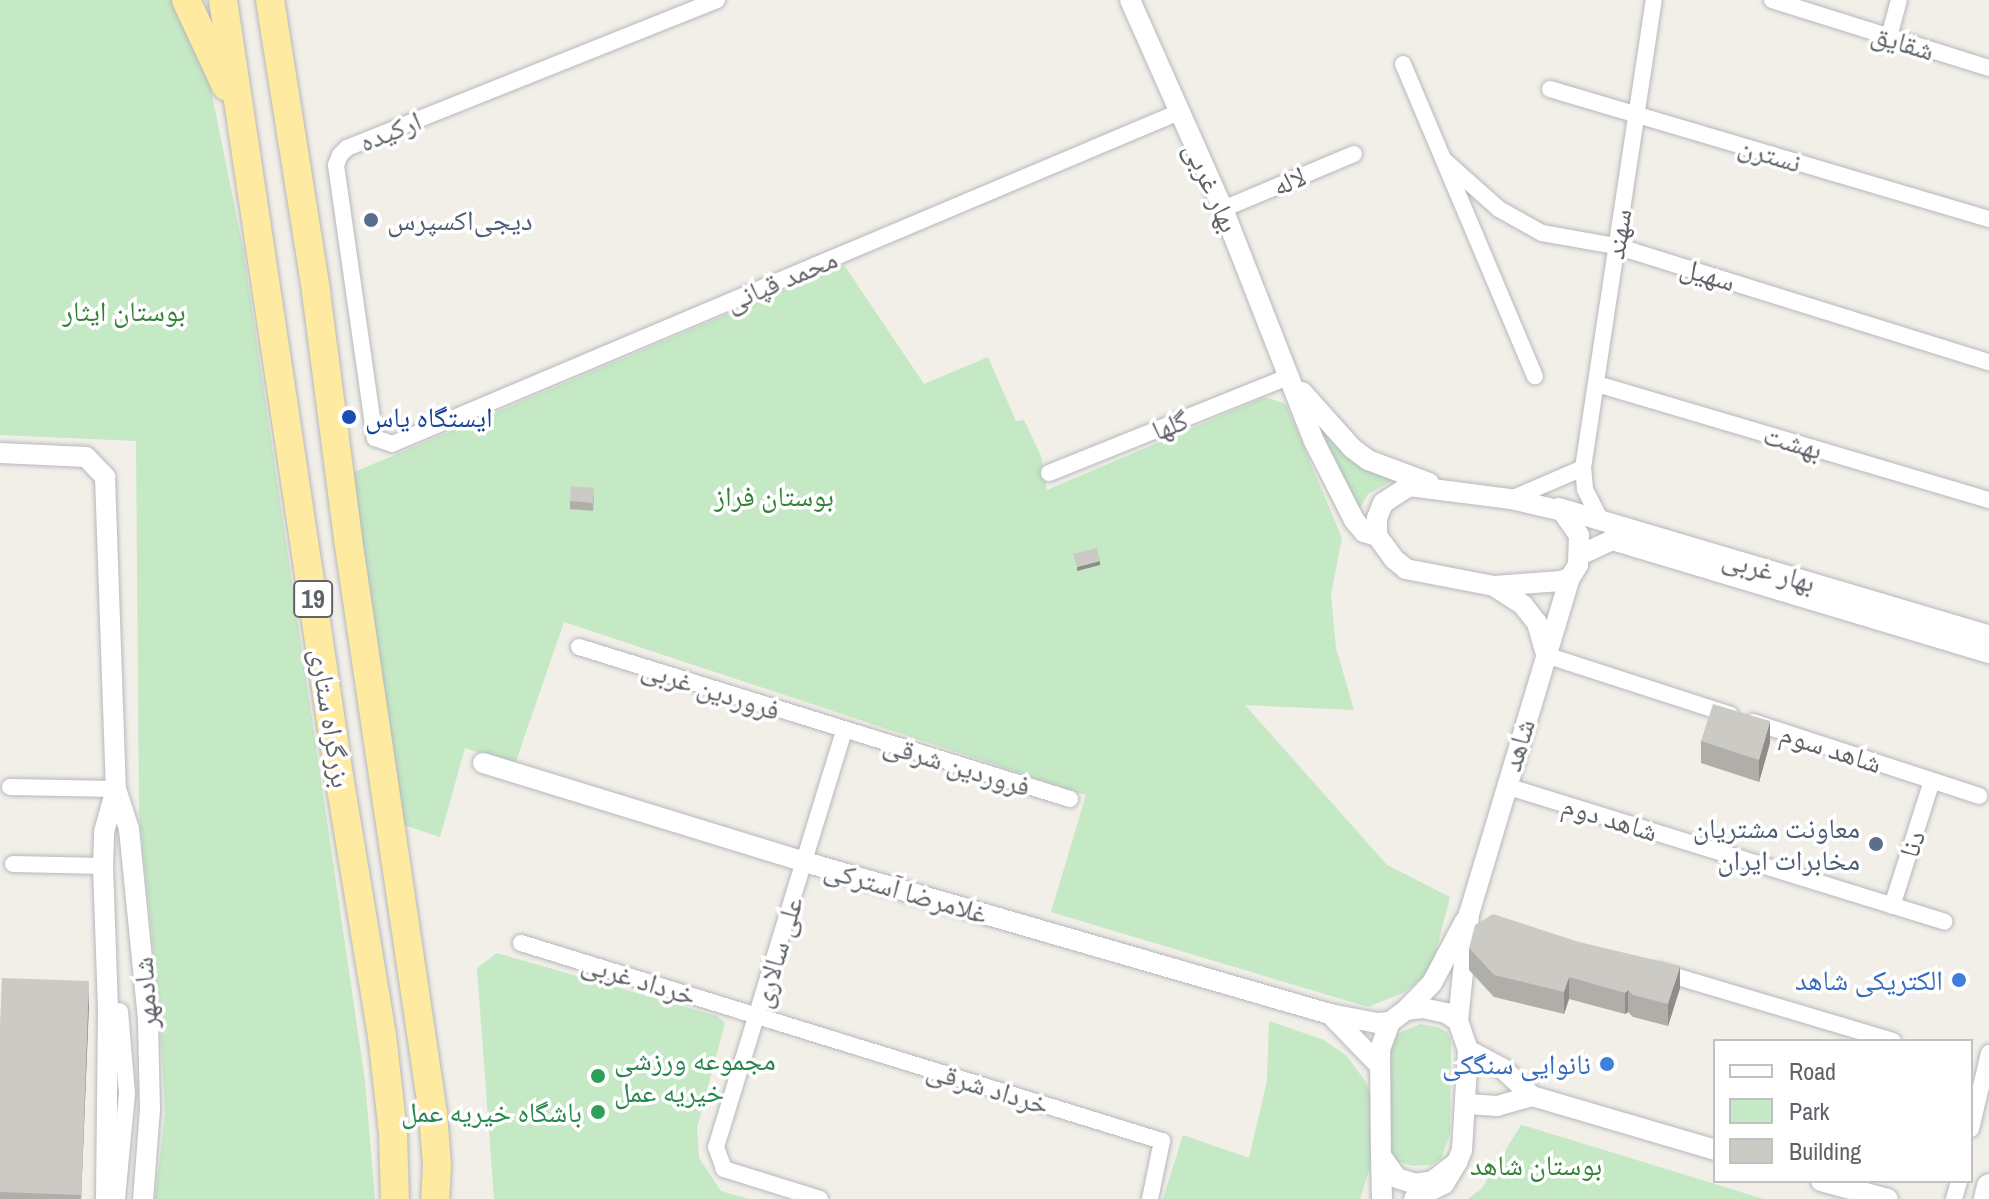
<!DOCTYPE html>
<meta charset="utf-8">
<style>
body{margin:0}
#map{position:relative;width:1989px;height:1199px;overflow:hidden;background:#f1efe8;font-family:"Archivo Narrow","Noto Naskh Arabic",sans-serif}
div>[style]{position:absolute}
.green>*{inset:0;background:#c5e8c5}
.roads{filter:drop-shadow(0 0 2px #b5b8bc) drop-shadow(0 0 2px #b5b8bc)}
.minor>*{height:16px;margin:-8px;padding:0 8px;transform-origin:8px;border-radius:8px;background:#fff}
.tertiary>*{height:20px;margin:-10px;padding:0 10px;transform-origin:10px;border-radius:10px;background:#fff}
.secondary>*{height:24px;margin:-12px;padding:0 12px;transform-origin:12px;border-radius:12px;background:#fff}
.trunk>*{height:28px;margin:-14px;padding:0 14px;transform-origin:14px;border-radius:14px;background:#feeaa1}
.wall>*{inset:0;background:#afaea9}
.shaded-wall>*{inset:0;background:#8f8d8a}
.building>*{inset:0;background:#cccac5}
.dots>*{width:22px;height:22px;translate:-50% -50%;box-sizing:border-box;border:4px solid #fff;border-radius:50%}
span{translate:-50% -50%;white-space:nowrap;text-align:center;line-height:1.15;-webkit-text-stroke:7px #fff;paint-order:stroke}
.shield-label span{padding:2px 6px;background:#fff;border:2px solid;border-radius:6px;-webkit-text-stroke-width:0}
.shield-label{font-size:26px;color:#5f6368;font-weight:700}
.street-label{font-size:28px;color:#5f6368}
.service-label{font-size:28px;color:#4e5e75}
.left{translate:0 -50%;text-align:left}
.right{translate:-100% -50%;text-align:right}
.park-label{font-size:28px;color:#348238}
.transit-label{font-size:28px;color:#164399}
.shop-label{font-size:28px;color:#366cbe}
.leisure-label{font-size:28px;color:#27864d}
.legend{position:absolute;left:1713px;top:1039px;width:260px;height:144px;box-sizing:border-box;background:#fff;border:2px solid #bfc1c3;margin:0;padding:10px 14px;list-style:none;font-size:24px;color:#5f6368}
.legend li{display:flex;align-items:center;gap:16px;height:40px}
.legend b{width:40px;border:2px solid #bfc1c3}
</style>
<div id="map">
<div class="green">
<div style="clip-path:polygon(0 0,178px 0,208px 75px,243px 248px,365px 1080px,375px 1199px,155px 1199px,165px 1113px,159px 1003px,139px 813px,136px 441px,0 435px)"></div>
<div style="clip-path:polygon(844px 265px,924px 384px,988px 357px,1016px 421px,1024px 420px,1041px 456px,1047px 490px,1265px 397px,1286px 404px,1342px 538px,1331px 594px,1336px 648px,1354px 710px,1245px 705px,1387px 865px,1450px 897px,1431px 971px,1403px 993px,1368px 1007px,1051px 912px,1086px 795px,564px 622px,515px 764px,465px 748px,440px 837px,404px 825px,352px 473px)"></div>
<div style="clip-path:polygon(1307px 409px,1345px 453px,1395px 479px,1368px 494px,1356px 515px)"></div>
<div style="clip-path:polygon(497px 953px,717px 1016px,725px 1023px,697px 1128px,699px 1158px,721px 1191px,749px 1199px,494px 1199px,477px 968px)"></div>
<div style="clip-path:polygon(1269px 1021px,1324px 1040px,1347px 1056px,1365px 1081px,1372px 1097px,1372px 1161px,1360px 1199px,1163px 1199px,1183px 1135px,1249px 1158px,1267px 1081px)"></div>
<div style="clip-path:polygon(1420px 1024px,1437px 1027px,1447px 1032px,1451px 1040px,1450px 1134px,1441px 1159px,1431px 1165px,1412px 1166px,1397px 1161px,1389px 1148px,1391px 1047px,1397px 1034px)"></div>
<div style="clip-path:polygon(1521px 1125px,1522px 1125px,1764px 1199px,1468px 1199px,1482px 1188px)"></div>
</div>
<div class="roads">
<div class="minor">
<div style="left:717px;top:0;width:399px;rotate:158.2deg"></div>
<div style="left:347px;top:148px;width:10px;rotate:135deg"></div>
<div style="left:340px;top:155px;width:11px;rotate:112deg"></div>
<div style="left:336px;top:165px;width:276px;rotate:81.9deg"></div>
<div style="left:375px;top:438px;width:18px;rotate:19deg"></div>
<div style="left:392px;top:444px;width:854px;rotate:-22.87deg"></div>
<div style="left:1772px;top:0;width:227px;rotate:17.4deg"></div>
<div style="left:1889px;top:37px;width:38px;rotate:-75deg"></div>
<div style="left:1403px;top:64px;width:339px;rotate:67.1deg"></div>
<div style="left:1550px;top:89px;width:458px;rotate:16.5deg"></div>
<div style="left:1444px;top:160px;width:74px;rotate:41.7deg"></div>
<div style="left:1499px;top:209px;width:49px;rotate:29.2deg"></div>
<div style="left:1542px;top:233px;width:75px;rotate:10deg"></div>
<div style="left:1616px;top:246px;width:391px;rotate:17.3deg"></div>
<div style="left:1223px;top:209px;width:142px;rotate:-22.8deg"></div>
<div style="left:1597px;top:384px;width:409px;rotate:16.5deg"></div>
<div style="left:1049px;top:473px;width:260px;rotate:-21.9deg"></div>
<div style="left:1511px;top:499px;width:78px;rotate:-23.3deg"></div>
<div style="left:1601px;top:521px;width:36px;rotate:-117deg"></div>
<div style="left:1585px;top:489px;width:21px;rotate:-95deg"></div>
<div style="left:1583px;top:468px;width:473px;rotate:-81.4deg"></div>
<div style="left:579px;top:647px;width:514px;rotate:17.2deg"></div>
<div style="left:1546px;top:655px;width:194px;rotate:18deg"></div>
<div style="left:1753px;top:722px;width:238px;rotate:18.1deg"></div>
<div style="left:1506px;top:786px;width:459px;rotate:17.2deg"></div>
<div style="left:10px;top:787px;width:106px;rotate:1.1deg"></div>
<div style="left:13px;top:864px;width:90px;rotate:1.3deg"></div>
<div style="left:1892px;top:906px;width:131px;rotate:-72.3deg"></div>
<div style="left:521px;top:943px;width:671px;rotate:17.17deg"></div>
<div style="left:1162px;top:1141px;width:59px;rotate:101.7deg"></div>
<div style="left:1658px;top:971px;width:245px;rotate:16.6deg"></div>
<div style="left:1971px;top:1129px;width:78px;rotate:-76.7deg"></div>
<div style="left:117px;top:1199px;width:106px;rotate:-84.6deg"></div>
<div style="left:127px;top:1093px;width:82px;rotate:-94.9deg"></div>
<div style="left:820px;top:1199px;width:101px;rotate:-162.6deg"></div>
<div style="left:724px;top:1169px;width:23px;rotate:-110deg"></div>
<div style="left:716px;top:1147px;width:435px;rotate:-72.9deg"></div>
<div style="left:1954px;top:1199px;width:19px;rotate:-74deg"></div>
</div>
<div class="tertiary">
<div style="left:1130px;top:0;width:229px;rotate:66deg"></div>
<div style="left:1223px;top:209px;width:249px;rotate:68.6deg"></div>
<div style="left:1314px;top:441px;width:89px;rotate:63.1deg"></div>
<div style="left:1354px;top:520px;width:16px;rotate:50deg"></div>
<div style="left:1364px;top:532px;width:14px;rotate:17deg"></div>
<div style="left:1302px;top:392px;width:75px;rotate:48.2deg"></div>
<div style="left:1352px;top:448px;width:20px;rotate:37deg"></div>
<div style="left:1368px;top:460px;width:65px;rotate:20.7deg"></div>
<div style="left:0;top:453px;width:86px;rotate:2.7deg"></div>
<div style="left:86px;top:457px;width:28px;rotate:46deg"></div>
<div style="left:105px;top:477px;width:312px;rotate:88deg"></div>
<div style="left:116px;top:789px;width:42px;rotate:72deg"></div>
<div style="left:129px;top:829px;width:193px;rotate:84.3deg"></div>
<div style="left:148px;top:1021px;width:88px;rotate:88.7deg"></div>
<div style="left:150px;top:1109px;width:90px;rotate:94.4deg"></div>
<div style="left:1409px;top:486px;width:103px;rotate:7.3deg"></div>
<div style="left:1511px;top:499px;width:52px;rotate:13.2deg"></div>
<div style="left:1562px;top:511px;width:29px;rotate:55deg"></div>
<div style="left:1579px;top:535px;width:30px;rotate:92deg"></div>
<div style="left:1578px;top:565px;width:15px;rotate:122deg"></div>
<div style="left:1570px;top:578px;width:9px;rotate:162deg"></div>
<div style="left:1561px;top:581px;width:67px;rotate:175.7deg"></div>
<div style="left:1494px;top:586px;width:90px;rotate:-169.1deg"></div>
<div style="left:1406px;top:569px;width:16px;rotate:-140deg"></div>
<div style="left:1394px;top:559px;width:29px;rotate:-126deg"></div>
<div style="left:1377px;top:536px;width:18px;rotate:-90deg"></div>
<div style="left:1377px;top:518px;width:16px;rotate:-68deg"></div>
<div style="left:1383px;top:503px;width:31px;rotate:-33deg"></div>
<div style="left:1559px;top:508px;width:448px;rotate:16.5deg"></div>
<div style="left:1580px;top:555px;width:35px;rotate:-25deg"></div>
<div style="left:1612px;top:540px;width:394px;rotate:16.7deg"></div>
<div style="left:1494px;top:586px;width:35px;rotate:33deg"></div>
<div style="left:1523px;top:605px;width:23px;rotate:52deg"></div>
<div style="left:1537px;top:623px;width:33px;rotate:74deg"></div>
<div style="left:483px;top:763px;width:337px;rotate:17.1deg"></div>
<div style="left:805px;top:862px;width:547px;rotate:16.15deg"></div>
<div style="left:1330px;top:1014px;width:48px;rotate:10.8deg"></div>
<div style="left:1377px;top:1023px;width:13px;rotate:-4deg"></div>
<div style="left:1406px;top:1010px;width:37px;rotate:-46deg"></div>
<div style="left:1432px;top:983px;width:70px;rotate:-62deg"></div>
<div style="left:1330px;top:1014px;width:71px;rotate:46.1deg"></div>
<div style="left:1458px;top:1021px;width:108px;rotate:-84.1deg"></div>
<div style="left:1469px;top:914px;width:351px;rotate:-73.3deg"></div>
<div style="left:1468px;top:1050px;width:40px;rotate:28deg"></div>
<div style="left:1503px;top:1069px;width:40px;rotate:43deg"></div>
<div style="left:1532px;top:1096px;width:191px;rotate:16.4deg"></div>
<div style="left:1467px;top:1104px;width:30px;rotate:4deg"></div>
<div style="left:1497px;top:1106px;width:36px;rotate:-16deg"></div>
<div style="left:1381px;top:1156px;width:43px;rotate:88.7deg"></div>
<div style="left:1821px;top:1181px;width:69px;rotate:15deg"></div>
<div style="left:106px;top:1199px;width:190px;rotate:-89.4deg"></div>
<div style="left:108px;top:1009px;width:143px;rotate:-92deg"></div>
<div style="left:103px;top:866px;width:34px;rotate:-88deg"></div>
<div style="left:104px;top:832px;width:45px;rotate:-74.4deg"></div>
<div style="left:1414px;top:1199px;width:34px;rotate:-27deg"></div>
<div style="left:1444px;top:1184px;width:26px;rotate:-59deg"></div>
<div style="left:1457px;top:1162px;width:13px;rotate:-67deg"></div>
<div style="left:1462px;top:1150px;width:100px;rotate:-86.6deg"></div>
<div style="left:1468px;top:1050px;width:31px;rotate:-109deg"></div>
<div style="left:1458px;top:1021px;width:14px;rotate:-146deg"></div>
<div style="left:1446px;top:1013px;width:25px;rotate:-168deg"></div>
<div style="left:1422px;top:1008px;width:16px;rotate:173deg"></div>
<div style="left:1406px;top:1010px;width:20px;rotate:143deg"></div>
<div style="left:1390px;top:1022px;width:29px;rotate:110deg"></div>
<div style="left:1380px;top:1049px;width:107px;rotate:89.5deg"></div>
<div style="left:1381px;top:1156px;width:27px;rotate:54deg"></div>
<div style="left:1397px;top:1178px;width:19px;rotate:18deg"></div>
<div style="left:1415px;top:1184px;width:18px;rotate:-9deg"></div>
<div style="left:1433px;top:1181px;width:31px;rotate:-38deg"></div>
</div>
<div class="secondary">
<div style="left:1986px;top:1199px;width:13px;rotate:-77deg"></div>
</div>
<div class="trunk">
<div style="left:186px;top:0;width:95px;rotate:65.1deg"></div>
<div style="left:223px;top:0;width:791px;rotate:81.49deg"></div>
<div style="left:340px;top:782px;width:256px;rotate:80.6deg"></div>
<div style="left:382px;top:1035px;width:99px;rotate:83.6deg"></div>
<div style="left:393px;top:1133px;width:66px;rotate:88.3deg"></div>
<div style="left:270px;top:0;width:296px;rotate:81deg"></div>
<div style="left:316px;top:292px;width:249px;rotate:82.6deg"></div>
<div style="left:348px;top:539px;width:581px;rotate:81.59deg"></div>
<div style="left:433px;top:1114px;width:51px;rotate:85.5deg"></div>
<div style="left:437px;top:1165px;width:34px;rotate:93deg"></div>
</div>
</div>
<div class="wall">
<div style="clip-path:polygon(594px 495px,593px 511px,570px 509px,570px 501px)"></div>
<div style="clip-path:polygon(1701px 741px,1770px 743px,1759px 782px,1701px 763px)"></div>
<div style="clip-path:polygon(1469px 948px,1680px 988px,1668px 1026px,1633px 1017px,1628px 1012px,1625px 1014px,1569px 999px,1564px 1014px,1494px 997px,1469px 970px)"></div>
<div style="clip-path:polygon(89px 1003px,81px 1199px,0 1199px,0 1025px)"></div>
</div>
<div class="shaded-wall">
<div style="clip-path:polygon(1100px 561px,1100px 565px,1077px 571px,1077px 567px)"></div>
<div style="clip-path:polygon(1770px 721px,1770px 743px,1759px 782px,1759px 760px)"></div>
<div style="clip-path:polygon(1680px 966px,1680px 988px,1668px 1026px,1668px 1004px)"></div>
<div style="clip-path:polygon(1569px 977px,1569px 999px,1564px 1014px,1564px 992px)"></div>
<div style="clip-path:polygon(89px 981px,89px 1003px,81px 1199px,81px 1195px)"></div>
<div style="clip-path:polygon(1628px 990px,1628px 1012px,1625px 1014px,1625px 993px)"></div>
</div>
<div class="building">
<div style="clip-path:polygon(571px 486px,594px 488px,593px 503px,570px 501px)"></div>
<div style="clip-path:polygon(1097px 548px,1100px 561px,1077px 567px,1073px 554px)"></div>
<div style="clip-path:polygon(1713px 704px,1770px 721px,1759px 760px,1701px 741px)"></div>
<div style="clip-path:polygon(1493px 914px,1579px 942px,1680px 966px,1668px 1004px,1633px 995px,1628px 990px,1625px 993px,1569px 977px,1564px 992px,1494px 975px,1469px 948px,1475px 925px)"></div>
<div style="clip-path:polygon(2px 978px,89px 981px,81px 1195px,0 1192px,0 1025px)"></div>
</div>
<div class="dots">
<div style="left:371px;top:220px;background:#5c6f8a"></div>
<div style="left:349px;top:417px;background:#1a4fb4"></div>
<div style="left:1876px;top:844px;background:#5c6f8a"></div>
<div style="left:1959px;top:980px;background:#3f7fe0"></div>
<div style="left:1607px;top:1064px;background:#3f7fe0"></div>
<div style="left:598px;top:1076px;background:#2e9e5b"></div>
<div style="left:598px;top:1112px;background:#2e9e5b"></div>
</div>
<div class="shield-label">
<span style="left:313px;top:599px">19</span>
</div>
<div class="street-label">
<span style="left:1903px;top:42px;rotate:17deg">شقایق</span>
<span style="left:390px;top:131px;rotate:-22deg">ارکیده</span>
<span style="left:1770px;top:154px;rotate:17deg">نسترن</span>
<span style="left:1289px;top:181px;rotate:-23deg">لاله</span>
<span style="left:1212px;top:187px;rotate:66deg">بهار غربی</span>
<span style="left:1618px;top:234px;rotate:-81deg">سهند</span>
<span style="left:1708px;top:274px;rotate:17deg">سهیل</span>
<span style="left:781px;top:280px;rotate:-23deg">محمد قپانی</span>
<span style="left:1170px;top:425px;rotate:-22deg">گلها</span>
<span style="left:1793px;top:442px;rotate:16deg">بهشت</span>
<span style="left:1769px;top:570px;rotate:16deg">بهار غربی</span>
<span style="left:711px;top:689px;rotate:18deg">فروردین غربی</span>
<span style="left:331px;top:718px;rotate:81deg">بزرگراه ستاری</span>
<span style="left:1518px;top:745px;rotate:-73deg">شاهد</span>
<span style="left:1831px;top:748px;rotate:18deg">شاهد سوم</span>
<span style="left:957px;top:765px;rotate:17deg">فروردین شرقی</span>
<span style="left:1610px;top:818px;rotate:17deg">شاهد دوم</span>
<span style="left:1912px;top:844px;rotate:-72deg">دنا</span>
<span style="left:906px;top:891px;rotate:16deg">غلامرضا آسترکی</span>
<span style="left:777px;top:952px;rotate:-73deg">علی سالاری</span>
<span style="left:639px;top:979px;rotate:17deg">خرداد غربی</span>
<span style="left:145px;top:993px;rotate:-94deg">شادمهر</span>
<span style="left:988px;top:1087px;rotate:17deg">خرداد شرقی</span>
</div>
<div class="service-label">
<span class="left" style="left:387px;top:220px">دیجی‌اکسپرس</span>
<span class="right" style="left:1860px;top:844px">معاونت مشتریان<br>مخابرات ایران</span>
</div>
<div class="park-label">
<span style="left:124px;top:311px">بوستان ایثار</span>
<span style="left:774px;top:496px">بوستان فراز</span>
<span style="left:1536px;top:1165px">بوستان شاهد</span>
</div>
<div class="transit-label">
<span class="left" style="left:365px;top:417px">ایستگاه یاس</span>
</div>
<div class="shop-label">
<span class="right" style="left:1943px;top:980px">الکتریکی شاهد</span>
<span class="right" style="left:1591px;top:1064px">نانوایی سنگکی</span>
</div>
<div class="leisure-label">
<span class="left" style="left:614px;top:1076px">مجموعه ورزشی<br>خیریه عمل</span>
<span class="right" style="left:582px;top:1112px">باشگاه خیریه عمل</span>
</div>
<ul class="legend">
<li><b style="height:10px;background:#fff"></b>Road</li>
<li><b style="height:22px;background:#c5e8c5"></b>Park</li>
<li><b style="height:22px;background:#cccac5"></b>Building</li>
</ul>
</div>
